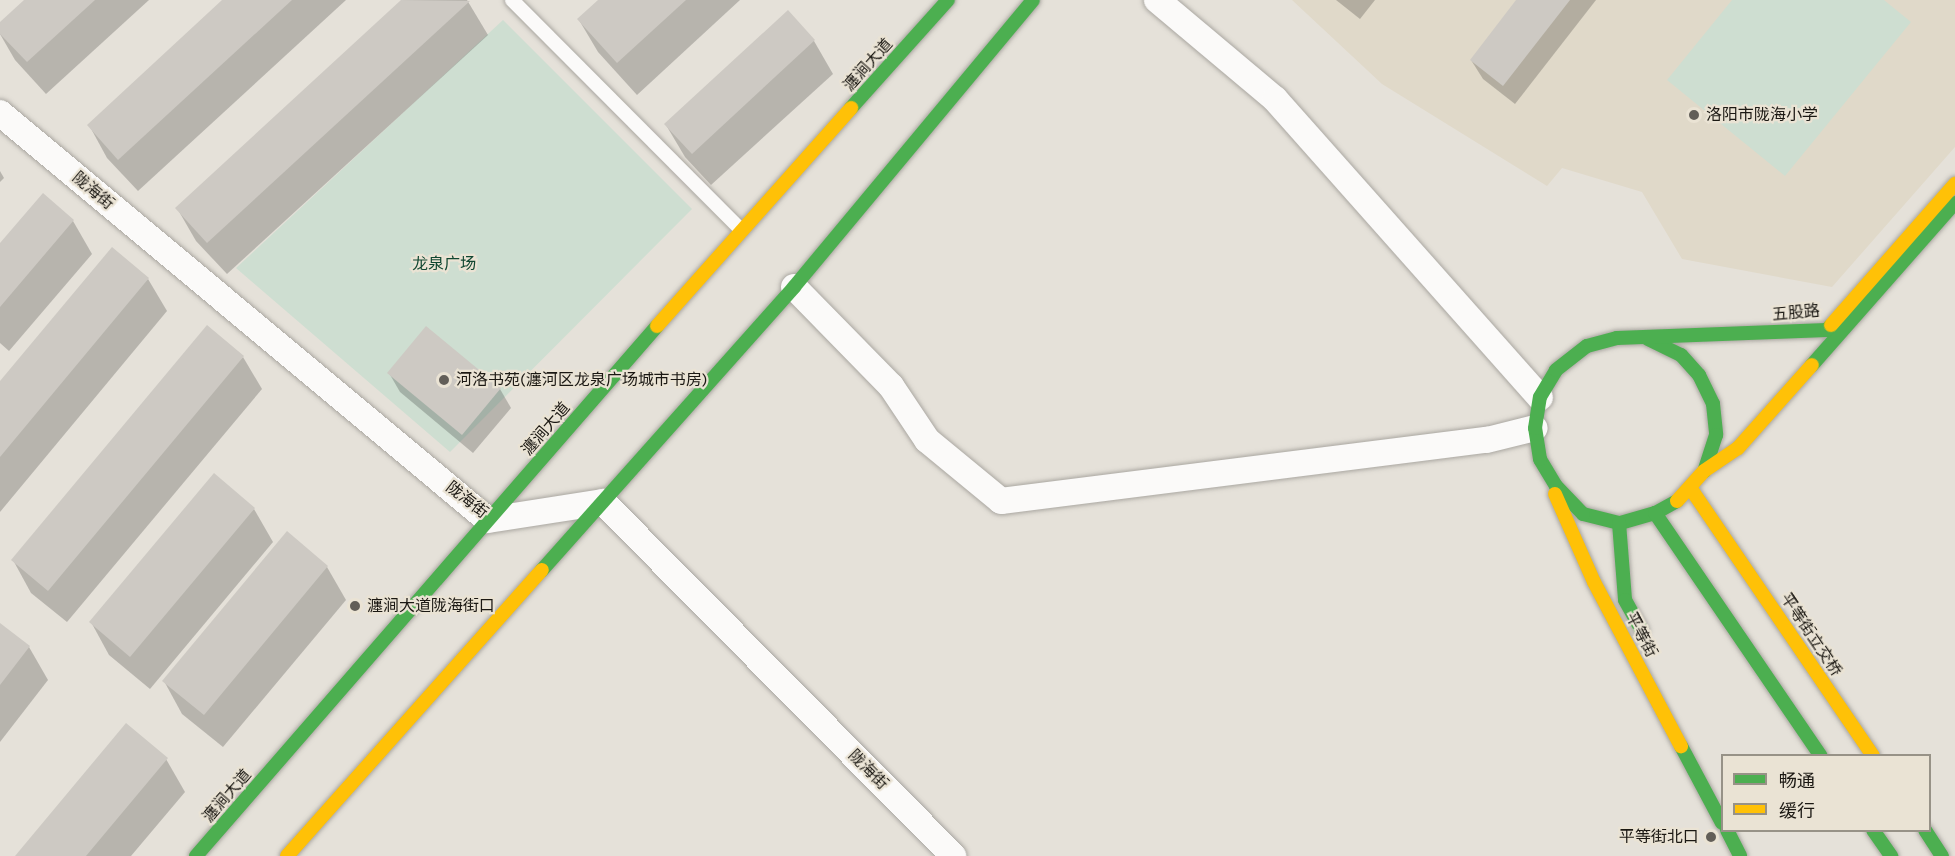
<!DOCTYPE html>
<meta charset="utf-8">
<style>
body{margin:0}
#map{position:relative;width:1955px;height:856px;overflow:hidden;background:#e5e1d9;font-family:Karla,"Noto Sans SC",sans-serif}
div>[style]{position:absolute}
.built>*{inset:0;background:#e0d9c9}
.green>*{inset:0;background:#ceded1}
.shadow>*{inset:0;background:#0003}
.building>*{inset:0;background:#cdc9c3}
.roads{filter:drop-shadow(0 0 2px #aaa7a1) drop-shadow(0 0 2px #aaa7a1)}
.lane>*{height:14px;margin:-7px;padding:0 7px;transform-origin:7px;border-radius:7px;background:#fbfaf9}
.street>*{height:26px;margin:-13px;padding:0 13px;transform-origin:13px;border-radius:13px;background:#fbfaf9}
.fast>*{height:14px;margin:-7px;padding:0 7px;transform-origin:7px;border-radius:7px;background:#4caf50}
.slow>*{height:14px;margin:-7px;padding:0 7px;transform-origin:7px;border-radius:7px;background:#ffc107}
.dots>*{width:16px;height:16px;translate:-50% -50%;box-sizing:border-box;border:3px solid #eae3d4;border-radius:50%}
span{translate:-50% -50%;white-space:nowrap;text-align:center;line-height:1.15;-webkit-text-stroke:4.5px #eae3d4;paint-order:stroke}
.street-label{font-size:16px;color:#1b1813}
.poi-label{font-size:16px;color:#1b1813}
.left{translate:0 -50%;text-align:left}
.right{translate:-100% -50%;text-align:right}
.park-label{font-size:16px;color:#104731}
.legend{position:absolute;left:1721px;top:754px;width:210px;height:78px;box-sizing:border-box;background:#eae3d4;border:2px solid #979287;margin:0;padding:8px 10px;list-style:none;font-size:18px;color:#1b1813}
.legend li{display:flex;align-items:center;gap:12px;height:30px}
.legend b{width:30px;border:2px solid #979287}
</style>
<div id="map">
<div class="built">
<div style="clip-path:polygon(1292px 0,1955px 0,1955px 147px,1832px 287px,1682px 259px,1642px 192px,1562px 168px,1547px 186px,1382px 84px)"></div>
</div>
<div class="green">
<div style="clip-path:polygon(1732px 0,1884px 0,1911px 22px,1785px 176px,1667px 80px)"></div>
<div style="clip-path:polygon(503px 20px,692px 209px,450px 452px,236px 268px)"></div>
</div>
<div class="shadow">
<div style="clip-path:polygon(27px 0,149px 0,46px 94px,15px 60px,0 34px,0 24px)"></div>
<div style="clip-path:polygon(224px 0,346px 0,138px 191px,107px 158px,89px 125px)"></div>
<div style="clip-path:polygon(404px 0,467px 0,488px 35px,227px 274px,196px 241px,177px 208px)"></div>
<div style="clip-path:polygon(600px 0,740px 0,637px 95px,598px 52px,579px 20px)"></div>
<div style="clip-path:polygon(1336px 0,1375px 0,1360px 19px)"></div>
<div style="clip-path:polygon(1518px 0,1596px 0,1515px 104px,1483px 79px,1471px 60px)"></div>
<div style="clip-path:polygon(788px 13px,814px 41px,833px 74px,711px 185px,685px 157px,666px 125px)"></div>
<div style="clip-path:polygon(0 171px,4px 178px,0 182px)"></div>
<div style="clip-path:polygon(43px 195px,73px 221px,92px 254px,9px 351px,0 343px,0 246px)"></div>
<div style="clip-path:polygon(148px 279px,167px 311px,0 512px,0 383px)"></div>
<div style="clip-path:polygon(243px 357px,262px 389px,67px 622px,31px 593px,13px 560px)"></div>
<div style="clip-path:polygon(389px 373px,500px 389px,511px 408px,473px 453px,400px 392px)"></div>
<div style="clip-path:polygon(254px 509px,273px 542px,150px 689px,109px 655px,91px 622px)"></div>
<div style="clip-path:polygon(287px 533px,327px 567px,346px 600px,223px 747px,182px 714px,164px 681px)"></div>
<div style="clip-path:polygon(0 625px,29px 647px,48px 680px,0 742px)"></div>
<div style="clip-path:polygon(166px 759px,185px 792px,131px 856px,17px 856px)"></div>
</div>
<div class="building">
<div style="clip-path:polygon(24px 0,95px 0,27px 62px,0 34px,0 22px)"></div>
<div style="clip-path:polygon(222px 0,292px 0,118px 160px,87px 125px)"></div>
<div style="clip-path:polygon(401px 0,470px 1px,207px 243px,175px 208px)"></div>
<div style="clip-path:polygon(598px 0,686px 0,617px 63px,577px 19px)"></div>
<div style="clip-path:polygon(1516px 0,1570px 0,1503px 86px,1470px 60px)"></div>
<div style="clip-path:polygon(788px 10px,815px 40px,692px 154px,664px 124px)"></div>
<div style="clip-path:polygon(43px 193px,74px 220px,0 307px,0 243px)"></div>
<div style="clip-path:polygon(112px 247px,149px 278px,0 457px,0 381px)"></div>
<div style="clip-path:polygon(207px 325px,244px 356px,48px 591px,11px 560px)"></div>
<div style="clip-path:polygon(426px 326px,501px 388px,462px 435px,387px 373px)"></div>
<div style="clip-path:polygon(214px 473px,255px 508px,130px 657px,89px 622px)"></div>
<div style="clip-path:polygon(287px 531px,328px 566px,204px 715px,162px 681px)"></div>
<div style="clip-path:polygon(0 623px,30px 646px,0 685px)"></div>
<div style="clip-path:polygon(126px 723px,168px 758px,86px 856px,15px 856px)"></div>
</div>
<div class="roads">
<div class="lane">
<div style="left:512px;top:0;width:325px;rotate:45.1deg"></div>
</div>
<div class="street">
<div style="left:1157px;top:0;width:154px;rotate:40deg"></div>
<div style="left:1275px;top:99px;width:399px;rotate:48.4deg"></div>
<div style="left:0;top:113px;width:635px;rotate:39.83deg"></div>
<div style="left:488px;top:520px;width:116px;rotate:-8.9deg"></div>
<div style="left:603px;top:502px;width:498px;rotate:45.3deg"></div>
<div style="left:794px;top:287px;width:139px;rotate:45.6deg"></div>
<div style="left:891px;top:386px;width:65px;rotate:56.3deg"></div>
<div style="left:927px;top:440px;width:96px;rotate:39.5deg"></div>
<div style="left:1001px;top:501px;width:490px;rotate:-7.2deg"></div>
<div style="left:1487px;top:440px;width:49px;rotate:-14deg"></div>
</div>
<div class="fast">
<div style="left:851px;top:108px;width:145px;rotate:-48.1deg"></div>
<div style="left:1648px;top:339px;width:37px;rotate:26deg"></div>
<div style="left:1681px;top:355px;width:27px;rotate:48deg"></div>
<div style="left:1699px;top:375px;width:32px;rotate:64deg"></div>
<div style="left:1713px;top:404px;width:31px;rotate:84deg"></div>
<div style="left:1716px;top:435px;width:38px;rotate:108deg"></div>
<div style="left:1812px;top:365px;width:216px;rotate:-48.6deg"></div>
<div style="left:1677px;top:501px;width:25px;rotate:151deg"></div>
<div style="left:1655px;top:513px;width:37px;rotate:164deg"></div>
<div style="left:1619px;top:523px;width:37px;rotate:-166deg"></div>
<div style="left:1583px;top:514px;width:39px;rotate:-134deg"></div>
<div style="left:1556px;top:486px;width:31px;rotate:-121deg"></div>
<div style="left:1540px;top:459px;width:31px;rotate:-99deg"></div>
<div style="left:1535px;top:428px;width:31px;rotate:-81deg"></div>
<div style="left:1540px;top:397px;width:31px;rotate:-59deg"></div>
<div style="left:1556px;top:370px;width:39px;rotate:-38deg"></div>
<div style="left:1587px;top:346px;width:31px;rotate:-15deg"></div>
<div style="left:1617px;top:338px;width:210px;rotate:-2.2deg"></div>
<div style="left:1827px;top:330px;width:6px;rotate:-51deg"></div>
<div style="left:1655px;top:513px;width:294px;rotate:55.7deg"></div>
<div style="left:1619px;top:523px;width:77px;rotate:85.5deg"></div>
<div style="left:1625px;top:600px;width:35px;rotate:61deg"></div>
<div style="left:542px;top:570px;width:379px;rotate:-48.3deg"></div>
<div style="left:794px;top:287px;width:373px;rotate:-50.2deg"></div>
<div style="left:1681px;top:746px;width:87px;rotate:62deg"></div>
<div style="left:1727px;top:830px;width:29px;rotate:63deg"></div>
<div style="left:1873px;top:830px;width:32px;rotate:55deg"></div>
<div style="left:1925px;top:830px;width:31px;rotate:57deg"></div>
<div style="left:196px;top:856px;width:702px;rotate:-48.98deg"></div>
</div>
<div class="slow">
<div style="left:1831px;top:325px;width:188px;rotate:-48.7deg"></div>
<div style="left:657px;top:326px;width:292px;rotate:-48.3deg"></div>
<div style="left:1691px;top:489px;width:323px;rotate:55.7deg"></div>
<div style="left:1555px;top:494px;width:96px;rotate:66.1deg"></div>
<div style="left:1594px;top:582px;width:186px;rotate:62.1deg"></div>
<div style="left:1677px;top:501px;width:40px;rotate:-48deg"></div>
<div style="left:1704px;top:471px;width:41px;rotate:-34.1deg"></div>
<div style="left:1738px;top:448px;width:111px;rotate:-48.3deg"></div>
<div style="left:287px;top:856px;width:383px;rotate:-48.3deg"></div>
</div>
</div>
<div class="dots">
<div style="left:1694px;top:115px;background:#625e58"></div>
<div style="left:444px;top:380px;background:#625e58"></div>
<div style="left:355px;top:606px;background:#625e58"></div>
<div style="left:1711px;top:837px;background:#625e58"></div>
</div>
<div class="street-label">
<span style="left:868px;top:65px;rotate:-48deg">瀍涧大道</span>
<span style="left:93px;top:191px;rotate:40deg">陇海街</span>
<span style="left:1796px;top:313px;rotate:-5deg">五股路</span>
<span style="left:546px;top:429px;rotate:-49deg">瀍涧大道</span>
<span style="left:467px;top:500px;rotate:38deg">陇海街</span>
<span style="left:1641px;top:635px;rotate:62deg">平等街</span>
<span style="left:1811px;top:635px;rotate:56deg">平等街立交桥</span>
<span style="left:868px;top:770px;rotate:45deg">陇海街</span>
<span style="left:227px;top:796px;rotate:-49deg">瀍涧大道</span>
</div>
<div class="poi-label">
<span class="left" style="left:1706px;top:115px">洛阳市陇海小学</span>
<span class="left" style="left:456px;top:380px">河洛书苑(瀍河区龙泉广场城市书房)</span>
<span class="left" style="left:367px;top:606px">瀍涧大道陇海街口</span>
<span class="right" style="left:1699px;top:837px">平等街北口</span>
</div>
<div class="park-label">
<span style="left:444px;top:264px">龙泉广场</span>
</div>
<ul class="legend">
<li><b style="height:8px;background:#4caf50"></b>畅通</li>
<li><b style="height:8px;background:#ffc107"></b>缓行</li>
</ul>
</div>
